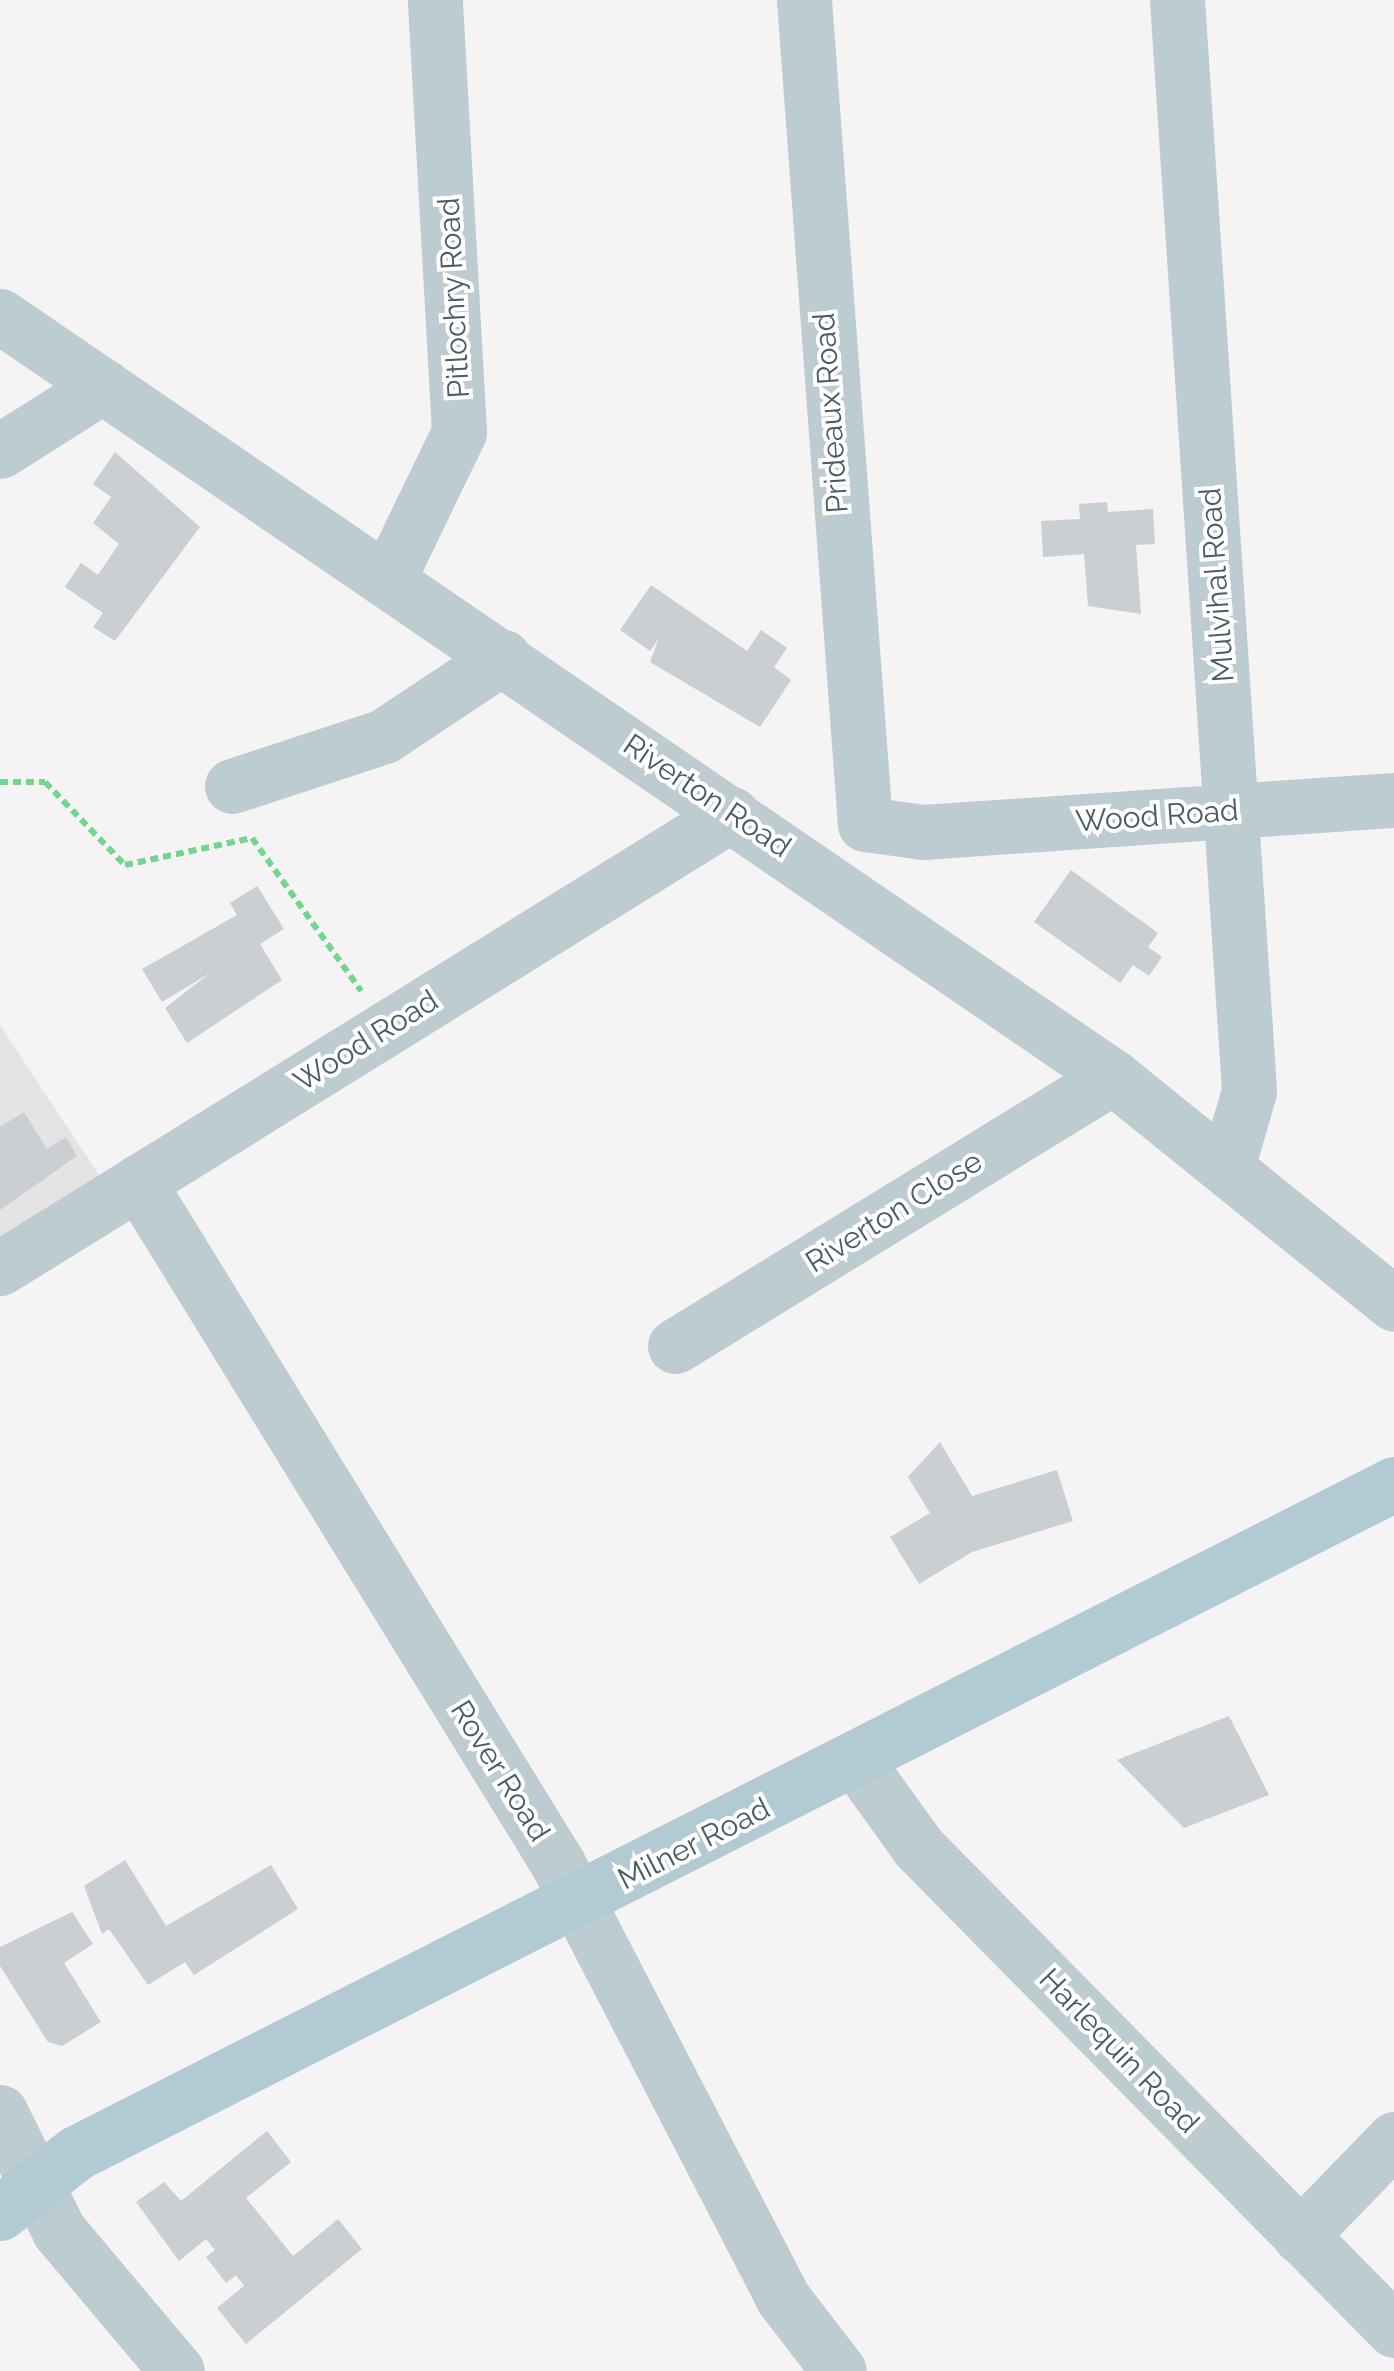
<!DOCTYPE html>
<style>
body{margin:0}
#map{position:relative;width:1394px;height:2371px;overflow:hidden;background:#f5f3f3;font-family:Raleway,sans-serif}
div>[style]{position:absolute}
.education>*{inset:0;background:#e6e3e5}
.building>*{inset:0;background:#c9cfd2}
.path>*{height:6px;margin-top:-3px;transform-origin:0;background:repeating-linear-gradient(90deg,#74d68e 0 8px,transparent 0 13px)}
.minor>*{height:55px;margin:-27.5px;padding:0 27.5px;transform-origin:27.5px;border-radius:27.5px;background:#bdccd0}
.major>*{height:55px;margin:-27.5px;padding:0 27.5px;transform-origin:27.5px;border-radius:27.5px;background:#b1cad3}
span{translate:-50% -50%;white-space:nowrap;text-align:center;line-height:1.15;-webkit-text-stroke:8px #fff;paint-order:stroke}
.street-label{font-size:30px;color:#485c62}
</style>
<div id="map">
<div class="education">
<div style="clip-path:polygon(0 1025px,107px 1187px,0 1253px)"></div>
</div>
<div class="building">
<div style="clip-path:polygon(115px 452px,200px 527px,115px 641px,93px 627px,103px 613px,65px 587px,81px 563px,98px 575px,119px 544px,93px 523px,111px 497px,93px 484px)"></div>
<div style="clip-path:polygon(1107px 502px,1108px 512px,1153px 509px,1155px 544px,1136px 545px,1141px 614px,1088px 606px,1084px 554px,1043px 557px,1041px 521px,1080px 519px,1079px 504px)"></div>
<div style="clip-path:polygon(651px 585px,747px 651px,761px 630px,787px 648px,774px 667px,791px 680px,760px 727px,650px 662px,659px 638px,650px 651px,620px 630px)"></div>
<div style="clip-path:polygon(1071px 870px,1158px 933px,1148px 947px,1162px 957px,1149px 976px,1133px 965px,1120px 983px,1034px 922px)"></div>
<div style="clip-path:polygon(257px 886px,284px 929px,260px 944px,282px 980px,187px 1043px,165px 1008px,210px 973px,162px 1002px,142px 969px,237px 915px,230px 903px)"></div>
<div style="clip-path:polygon(24px 1112px,47px 1149px,66px 1137px,77px 1156px,0 1210px,0 1127px)"></div>
<div style="clip-path:polygon(940px 1442px,972px 1496px,1057px 1470px,1073px 1521px,972px 1552px,919px 1584px,890px 1537px,930px 1513px,908px 1477px)"></div>
<div style="clip-path:polygon(1229px 1716px,1269px 1795px,1184px 1828px,1117px 1760px)"></div>
<div style="clip-path:polygon(125px 1860px,166px 1926px,271px 1865px,298px 1909px,194px 1975px,185px 1962px,148px 1985px,109px 1929px,102px 1934px,84px 1886px)"></div>
<div style="clip-path:polygon(72px 1912px,93px 1944px,64px 1963px,101px 2022px,62px 2046px,48px 2042px,0 1966px,0 1947px)"></div>
<div style="clip-path:polygon(267px 2131px,291px 2162px,246px 2198px,293px 2256px,338px 2219px,362px 2249px,246px 2344px,217px 2308px,244px 2286px,236px 2275px,226px 2283px,206px 2257px,215px 2250px,206px 2239px,179px 2261px,136px 2202px,164px 2182px,181px 2201px)"></div>
</div>
<div class="path">
<div style="left:0;top:782px;width:45px"></div>
<div style="left:45px;top:782px;width:115px;rotate:46.1deg"></div>
<div style="left:125px;top:865px;width:130px;rotate:-12deg"></div>
<div style="left:252px;top:838px;width:188px;rotate:54.5deg"></div>
</div>
<div class="minor">
<div style="left:804px;top:0;width:826px;rotate:85.77deg"></div>
<div style="left:1177px;top:0;width:1093px;rotate:86.22deg"></div>
<div style="left:1249px;top:1091px;width:79px;rotate:106.1deg"></div>
<div style="left:0;top:316px;width:1348px;rotate:34.36deg"></div>
<div style="left:1113px;top:1077px;width:361px;rotate:38.9deg"></div>
<div style="left:0;top:451px;width:122px;rotate:-32.3deg"></div>
<div style="left:388px;top:579px;width:163px;rotate:-64.2deg"></div>
<div style="left:459px;top:432px;width:433px;rotate:-93.2deg"></div>
<div style="left:232px;top:786px;width:160px;rotate:-18.2deg"></div>
<div style="left:384px;top:736px;width:143px;rotate:-33.6deg"></div>
<div style="left:865px;top:824px;width:59px;rotate:7.9deg"></div>
<div style="left:923px;top:832px;width:472px;rotate:-3.9deg"></div>
<div style="left:138px;top:1182px;width:801px;rotate:58.37deg"></div>
<div style="left:558px;top:1864px;width:488px;rotate:62.6deg"></div>
<div style="left:782px;top:2297px;width:93px;rotate:52.4deg"></div>
<div style="left:0;top:1268px;width:861px;rotate:-31.81deg"></div>
<div style="left:675px;top:1346px;width:514px;rotate:-31.56deg"></div>
<div style="left:857px;top:1762px;width:105px;rotate:54.3deg"></div>
<div style="left:918px;top:1847px;width:678px;rotate:45.42deg"></div>
<div style="left:0;top:2112px;width:133px;rotate:63.6deg"></div>
<div style="left:59px;top:2231px;width:183px;rotate:49.9deg"></div>
<div style="left:1300px;top:2236px;width:135px;rotate:-45.9deg"></div>
</div>
<div class="major">
<div style="left:0;top:2213px;width:97px;rotate:-38.3deg"></div>
<div style="left:76px;top:2153px;width:1478px;rotate:-26.91deg"></div>
</div>
<div class="street-label">
<span style="left:454px;top:298px;rotate:-93deg">Pitlochry Road</span>
<span style="left:831px;top:413px;rotate:-94deg">Prideaux Road</span>
<span style="left:1217px;top:585px;rotate:-94deg">Mulvihal Road</span>
<span style="left:707px;top:796px;rotate:34deg">Riverton Road</span>
<span style="left:1157px;top:816px;rotate:-4deg">Wood Road</span>
<span style="left:366px;top:1041px;rotate:-32deg">Wood Road</span>
<span style="left:894px;top:1212px;rotate:-32deg">Riverton Close</span>
<span style="left:500px;top:1771px;rotate:58deg">Rover Road</span>
<span style="left:694px;top:1844px;rotate:-27deg">Milner Road</span>
<span style="left:1119px;top:2051px;rotate:46deg">Harlequin Road</span>
</div>
</div>
